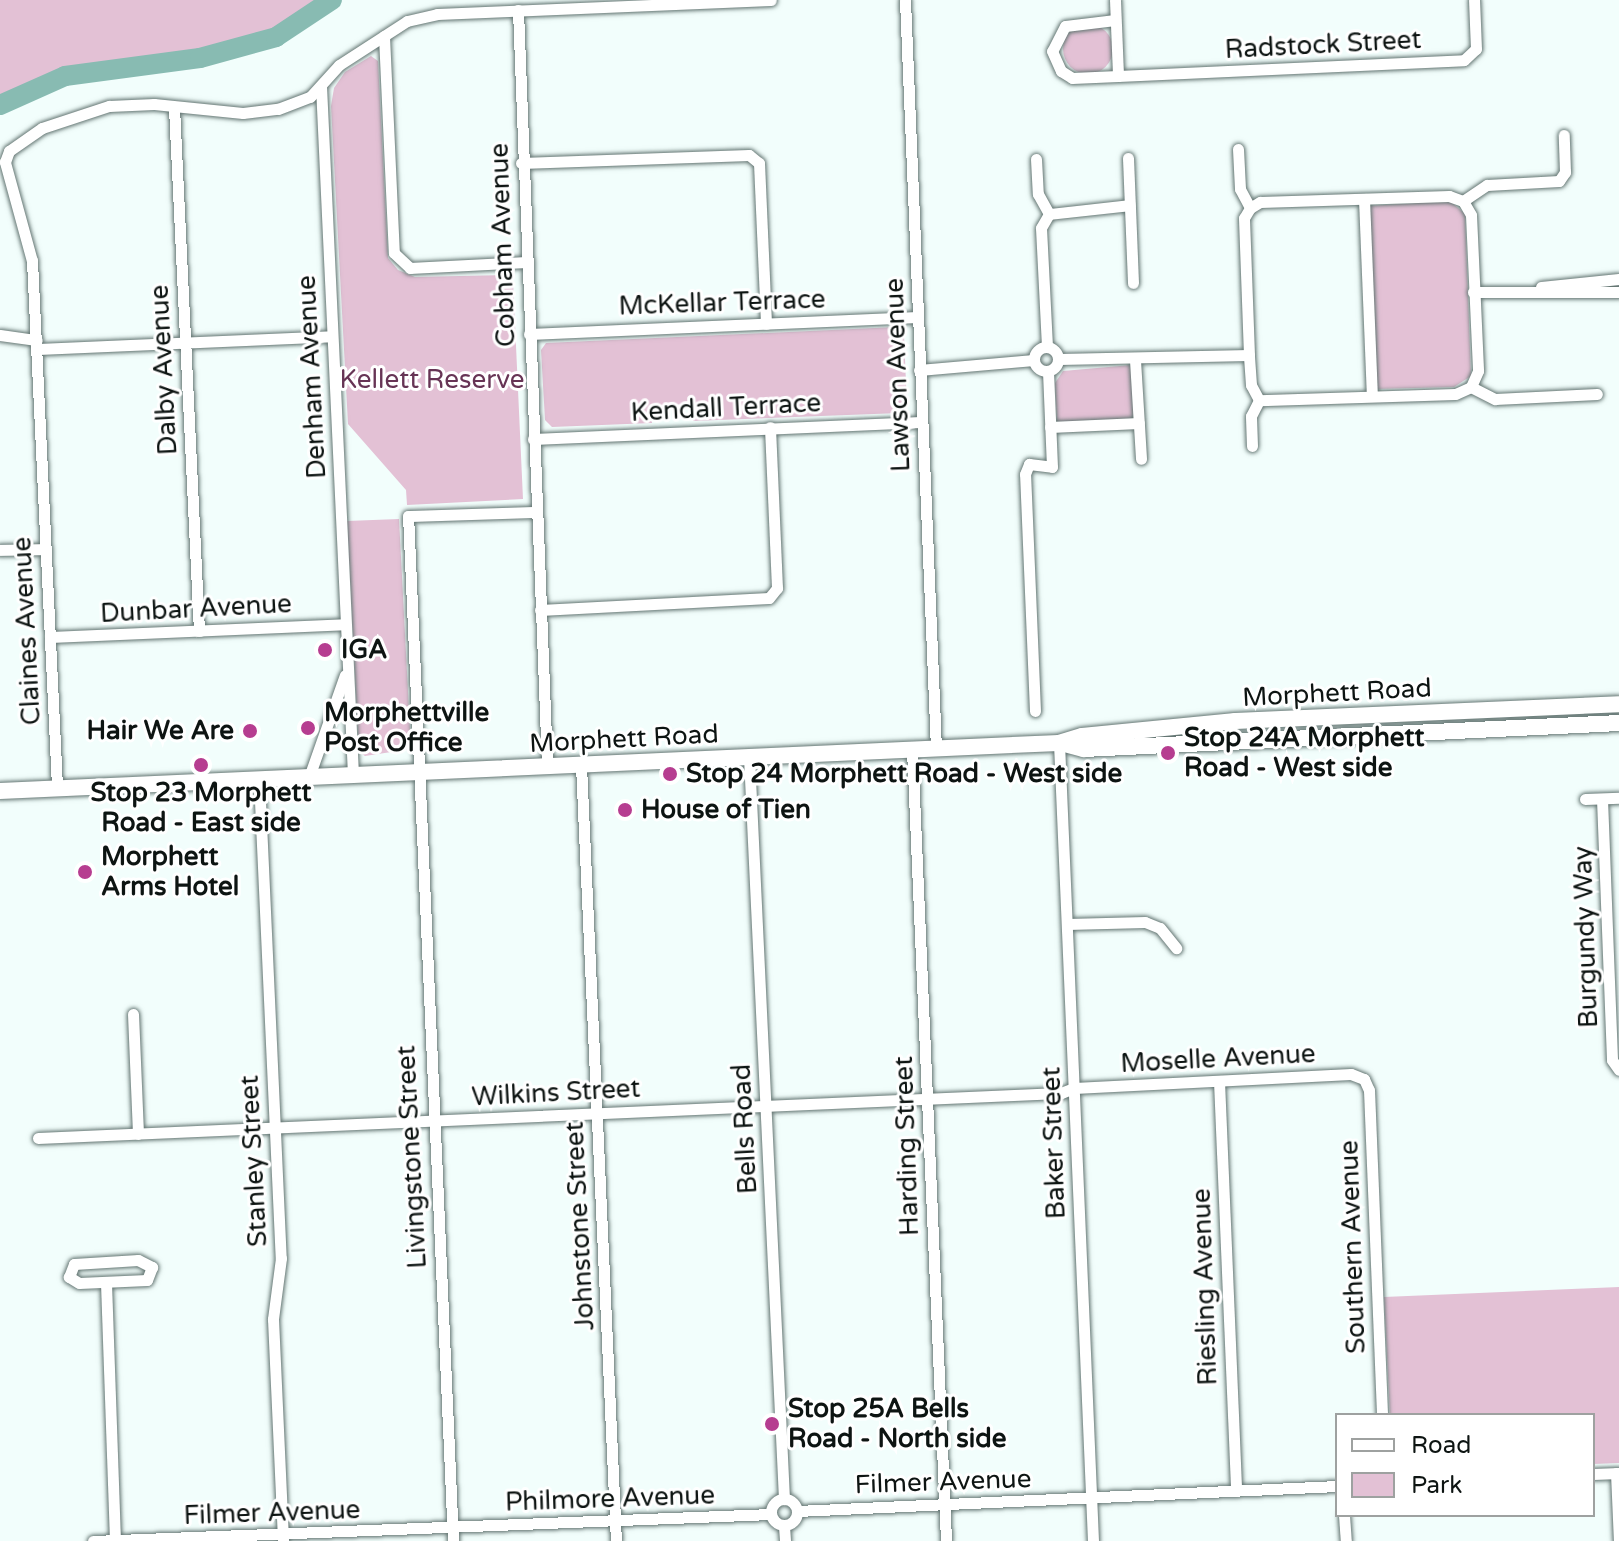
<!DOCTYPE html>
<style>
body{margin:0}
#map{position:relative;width:1619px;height:1541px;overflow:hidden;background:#f2fefc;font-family:"Varela Round",sans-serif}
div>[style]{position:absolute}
.green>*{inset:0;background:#e3c1d5}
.round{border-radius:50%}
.river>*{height:20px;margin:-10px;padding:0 10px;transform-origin:10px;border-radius:10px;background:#88bbb2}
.roads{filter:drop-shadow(0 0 2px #637572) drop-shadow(0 0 2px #637572)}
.street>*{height:11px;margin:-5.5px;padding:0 5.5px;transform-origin:5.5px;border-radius:5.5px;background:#fff}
.street>.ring{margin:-5.5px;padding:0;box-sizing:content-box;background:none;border:11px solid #fff;border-radius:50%}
.secondary>*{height:16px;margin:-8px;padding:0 8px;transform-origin:8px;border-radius:8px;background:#fff}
.dots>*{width:22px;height:22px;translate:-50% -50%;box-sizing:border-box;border:4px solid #fff;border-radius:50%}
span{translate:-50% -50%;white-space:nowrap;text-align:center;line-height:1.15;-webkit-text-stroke:6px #fff;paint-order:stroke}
.street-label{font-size:26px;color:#0d1412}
.park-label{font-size:26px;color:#673455}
.poi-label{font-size:26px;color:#0d1412;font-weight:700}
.left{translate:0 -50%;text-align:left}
.right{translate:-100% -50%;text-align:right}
.legend{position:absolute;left:1335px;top:1413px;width:260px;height:104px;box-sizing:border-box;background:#fff;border:2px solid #9ea1a0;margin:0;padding:10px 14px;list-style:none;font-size:24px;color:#0d1412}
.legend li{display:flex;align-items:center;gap:16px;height:40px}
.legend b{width:40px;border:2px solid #9ea1a0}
</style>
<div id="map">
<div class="green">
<div style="clip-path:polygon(0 0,325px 0,328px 4px,276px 37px,200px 58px,65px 76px,0 105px)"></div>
<div class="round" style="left:1063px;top:24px;width:50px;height:50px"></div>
<div style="clip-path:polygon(371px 56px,378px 61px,388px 258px,398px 270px,415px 277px,506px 275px,513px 280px,523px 499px,407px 505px,406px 490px,348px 424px,331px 106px,334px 88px,345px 72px)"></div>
<div style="clip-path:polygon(1450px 201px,1465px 214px,1471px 376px,1454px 387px,1375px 389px,1367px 206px)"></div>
<div style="clip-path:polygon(896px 327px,904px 335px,907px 407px,900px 413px,693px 421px,691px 404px,651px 406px,652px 423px,552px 427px,545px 420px,541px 350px,546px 343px)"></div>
<div style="clip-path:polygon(1131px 365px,1134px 419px,1057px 422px,1055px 383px,1063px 371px)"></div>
<div style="clip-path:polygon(399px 519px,411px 749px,365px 756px,359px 752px,347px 521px)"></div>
<div style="clip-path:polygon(1619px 1287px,1619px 1463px,1593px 1464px,1593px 1415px,1390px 1415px,1384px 1297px)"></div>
</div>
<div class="river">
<div style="left:0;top:105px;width:71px;rotate:-24deg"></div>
<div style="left:65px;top:76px;width:136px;rotate:-7.6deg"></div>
<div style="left:200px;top:58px;width:79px;rotate:-15.4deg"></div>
<div style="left:276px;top:37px;width:67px;rotate:-33.5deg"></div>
</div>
<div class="roads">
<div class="street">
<div style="left:905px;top:0;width:750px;rotate:87.63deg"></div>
<div style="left:1115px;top:0;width:76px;rotate:87.7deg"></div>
<div style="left:518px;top:10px;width:757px;rotate:87.8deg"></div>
<div style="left:1115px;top:20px;width:50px;rotate:173.2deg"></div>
<div style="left:1065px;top:26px;width:28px;rotate:117deg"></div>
<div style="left:1052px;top:51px;width:22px;rotate:66deg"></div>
<div style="left:1061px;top:71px;width:13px;rotate:32deg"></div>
<div style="left:1072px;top:78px;width:46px;rotate:-2.5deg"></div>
<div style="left:1118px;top:76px;width:346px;rotate:-2.6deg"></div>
<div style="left:1464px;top:60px;width:16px;rotate:-43deg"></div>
<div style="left:1476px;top:49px;width:49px;rotate:-92.3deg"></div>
<div style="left:384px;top:36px;width:217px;rotate:87.4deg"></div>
<div style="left:394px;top:253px;width:22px;rotate:43deg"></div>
<div style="left:410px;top:268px;width:116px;rotate:-3deg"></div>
<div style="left:321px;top:86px;width:689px;rotate:87.34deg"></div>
<div style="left:174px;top:107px;width:525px;rotate:87.27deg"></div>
<div style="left:1238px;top:149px;width:40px;rotate:87.1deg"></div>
<div style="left:1240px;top:189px;width:21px;rotate:62deg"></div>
<div style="left:1128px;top:158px;width:125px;rotate:87.7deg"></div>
<div style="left:1036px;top:159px;width:35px;rotate:87deg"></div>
<div style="left:1038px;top:194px;width:23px;rotate:61deg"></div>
<div style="left:1049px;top:214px;width:16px;rotate:120deg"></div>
<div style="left:1041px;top:228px;width:119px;rotate:87.1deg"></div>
<div style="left:521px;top:163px;width:228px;rotate:-2deg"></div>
<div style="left:749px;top:155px;width:13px;rotate:39deg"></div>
<div style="left:759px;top:163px;width:161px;rotate:87.5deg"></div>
<div style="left:1449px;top:196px;width:15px;rotate:20deg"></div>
<div style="left:1463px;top:201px;width:16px;rotate:60deg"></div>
<div style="left:1471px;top:215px;width:156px;rotate:87.4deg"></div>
<div style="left:1478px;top:371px;width:17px;rotate:114deg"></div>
<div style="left:1471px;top:387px;width:17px;rotate:156deg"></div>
<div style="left:1455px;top:394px;width:196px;rotate:178.2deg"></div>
<div style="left:1259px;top:400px;width:17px;rotate:-118deg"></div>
<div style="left:1251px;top:385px;width:30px;rotate:-94deg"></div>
<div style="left:1249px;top:355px;width:137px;rotate:-92.1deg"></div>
<div style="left:1244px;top:218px;width:12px;rotate:-59deg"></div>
<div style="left:1250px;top:208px;width:12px;rotate:-31deg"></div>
<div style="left:1260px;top:202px;width:189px;rotate:-1.8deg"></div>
<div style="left:1364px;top:199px;width:197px;rotate:87.7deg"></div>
<div style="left:1463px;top:201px;width:29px;rotate:-34deg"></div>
<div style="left:1487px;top:185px;width:72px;rotate:-3.2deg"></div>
<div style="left:1559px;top:181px;width:11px;rotate:-56deg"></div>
<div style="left:1565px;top:172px;width:37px;rotate:-92deg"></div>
<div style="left:1049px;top:214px;width:81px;rotate:-6.3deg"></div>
<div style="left:1541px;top:287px;width:78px;rotate:-5.9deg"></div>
<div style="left:1473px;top:292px;width:146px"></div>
<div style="left:529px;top:334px;width:389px;rotate:-2.5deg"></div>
<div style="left:0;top:335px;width:37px;rotate:8deg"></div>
<div class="ring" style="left:1034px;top:347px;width:13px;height:13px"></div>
<div style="left:38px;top:349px;width:294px;rotate:-2.5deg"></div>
<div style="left:1059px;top:359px;width:190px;rotate:-1.2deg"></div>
<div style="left:1135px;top:360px;width:99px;rotate:86.5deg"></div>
<div style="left:919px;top:370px;width:115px;rotate:-5deg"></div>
<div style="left:1471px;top:387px;width:27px;rotate:27deg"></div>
<div style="left:1495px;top:399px;width:102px;rotate:-2.8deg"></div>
<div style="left:1050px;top:427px;width:89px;rotate:-2.6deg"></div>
<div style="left:533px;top:439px;width:388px;rotate:-2.5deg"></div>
<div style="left:1252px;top:446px;width:30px;rotate:-92deg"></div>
<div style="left:1251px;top:416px;width:18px;rotate:-63deg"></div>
<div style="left:0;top:550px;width:46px;rotate:-1.2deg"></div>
<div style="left:540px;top:610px;width:229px;rotate:-3deg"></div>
<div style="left:769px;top:598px;width:13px;rotate:-51deg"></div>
<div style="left:777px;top:588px;width:161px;rotate:-92.5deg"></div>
<div style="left:50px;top:637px;width:295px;rotate:-2.5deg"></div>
<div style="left:1035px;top:711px;width:237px;rotate:-92.4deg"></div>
<div style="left:1025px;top:474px;width:11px;rotate:-68deg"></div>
<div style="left:1029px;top:464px;width:23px;rotate:7deg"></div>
<div style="left:1052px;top:467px;width:96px;rotate:-92.4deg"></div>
<div style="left:1059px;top:743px;width:799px;rotate:87.56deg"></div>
<div style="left:912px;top:749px;width:793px;rotate:87.54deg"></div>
<div style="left:749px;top:757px;width:743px;rotate:87.3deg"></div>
<div style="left:581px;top:765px;width:777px;rotate:87.42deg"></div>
<div style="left:309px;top:777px;width:108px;rotate:-70.6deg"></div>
<div style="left:259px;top:779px;width:480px;rotate:87.4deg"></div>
<div style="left:281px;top:1258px;width:62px;rotate:97.5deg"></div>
<div style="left:273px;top:1319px;width:222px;rotate:87.4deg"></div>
<div style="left:57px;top:787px;width:527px;rotate:-92.72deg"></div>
<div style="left:32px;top:261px;width:103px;rotate:-105.3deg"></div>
<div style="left:5px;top:162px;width:12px;rotate:-70deg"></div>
<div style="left:9px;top:151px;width:40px;rotate:-34.9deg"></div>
<div style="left:42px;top:128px;width:71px;rotate:-18.2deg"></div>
<div style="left:109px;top:106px;width:45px;rotate:-2.5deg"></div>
<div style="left:154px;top:104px;width:89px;rotate:5.8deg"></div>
<div style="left:243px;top:113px;width:35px;rotate:-7deg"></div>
<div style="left:278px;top:109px;width:34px;rotate:-21deg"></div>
<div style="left:310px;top:97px;width:43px;rotate:-47.8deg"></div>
<div style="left:339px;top:65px;width:81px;rotate:-32.9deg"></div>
<div style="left:407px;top:21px;width:31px;rotate:-13deg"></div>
<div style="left:437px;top:14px;width:334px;rotate:-2.4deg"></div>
<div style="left:1585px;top:799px;width:34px;rotate:-2deg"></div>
<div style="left:1602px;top:799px;width:261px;rotate:87.8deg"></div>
<div style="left:1612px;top:1060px;width:12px;rotate:55deg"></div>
<div style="left:1067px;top:924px;width:78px;rotate:-1.5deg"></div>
<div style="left:1145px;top:922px;width:16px;rotate:22deg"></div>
<div style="left:1160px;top:928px;width:26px;rotate:51deg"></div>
<div style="left:133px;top:1014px;width:120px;rotate:87.6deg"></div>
<div style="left:1219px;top:1081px;width:410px;rotate:87.6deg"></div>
<div style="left:38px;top:1138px;width:1024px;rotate:-2.52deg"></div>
<div style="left:1061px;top:1093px;width:14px;rotate:-21deg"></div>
<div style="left:1074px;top:1088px;width:277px;rotate:-2.9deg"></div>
<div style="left:1351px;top:1074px;width:14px;rotate:21deg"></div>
<div style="left:1364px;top:1079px;width:12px;rotate:66deg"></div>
<div style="left:1369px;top:1090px;width:325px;rotate:87.7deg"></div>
<div style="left:138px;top:1260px;width:16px;rotate:27deg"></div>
<div style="left:152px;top:1267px;width:14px;rotate:111deg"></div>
<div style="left:147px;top:1280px;width:68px;rotate:177.5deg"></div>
<div style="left:79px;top:1283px;width:12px;rotate:-149deg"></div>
<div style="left:69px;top:1277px;width:14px;rotate:-69deg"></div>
<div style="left:74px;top:1264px;width:64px;rotate:-3.6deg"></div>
<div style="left:106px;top:1283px;width:258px;rotate:88deg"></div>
<div style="left:1616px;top:1473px;width:68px;rotate:87.5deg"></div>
<div style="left:1593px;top:1474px;width:26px;rotate:-2deg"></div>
<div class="ring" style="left:771px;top:1499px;width:15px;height:15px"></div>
<div style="left:797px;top:1511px;width:541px;rotate:-2.65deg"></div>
<div style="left:1344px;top:1515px;width:26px;rotate:86deg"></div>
<div style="left:784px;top:1526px;width:15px;rotate:86deg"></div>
<div style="left:93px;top:1541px;width:679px;rotate:-2.28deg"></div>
<div style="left:453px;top:1541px;width:1026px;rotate:-92.51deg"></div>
<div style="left:408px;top:516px;width:127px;rotate:-1.8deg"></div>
</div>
<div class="secondary">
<div style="left:1061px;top:743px;width:24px;rotate:15deg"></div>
<div style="left:1084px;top:749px;width:536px;rotate:-2.78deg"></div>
<div style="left:0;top:791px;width:1060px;rotate:-2.6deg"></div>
<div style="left:1059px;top:743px;width:24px;rotate:-17deg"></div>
<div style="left:1082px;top:736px;width:154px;rotate:-5.6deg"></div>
<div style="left:1235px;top:721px;width:384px;rotate:-2.5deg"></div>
</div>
</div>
<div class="dots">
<div style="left:325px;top:650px;background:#b63d90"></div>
<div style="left:308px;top:728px;background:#b63d90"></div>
<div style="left:250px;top:731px;background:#b63d90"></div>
<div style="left:1168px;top:753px;background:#b63d90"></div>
<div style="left:201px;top:765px;background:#b63d90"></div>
<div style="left:670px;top:774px;background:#b63d90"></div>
<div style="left:625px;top:810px;background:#b63d90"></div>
<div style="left:85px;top:872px;background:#b63d90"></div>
<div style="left:772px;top:1424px;background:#b63d90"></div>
</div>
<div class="street-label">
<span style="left:1323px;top:45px;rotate:-3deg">Radstock Street</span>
<span style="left:503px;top:245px;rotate:-92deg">Cobham Avenue</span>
<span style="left:722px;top:303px;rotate:-2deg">McKellar Terrace</span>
<span style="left:164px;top:370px;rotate:-93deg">Dalby Avenue</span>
<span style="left:898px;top:375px;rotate:-92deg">Lawson Avenue</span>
<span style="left:312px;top:377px;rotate:-93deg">Denham Avenue</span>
<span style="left:726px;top:408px;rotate:-3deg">Kendall Terrace</span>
<span style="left:196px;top:609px;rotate:-3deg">Dunbar Avenue</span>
<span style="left:27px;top:631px;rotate:-93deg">Claines Avenue</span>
<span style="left:1337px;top:693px;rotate:-3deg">Morphett Road</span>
<span style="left:624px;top:739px;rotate:-3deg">Morphett Road</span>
<span style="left:1586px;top:937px;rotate:-92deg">Burgundy Way</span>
<span style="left:1218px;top:1059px;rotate:-3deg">Moselle Avenue</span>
<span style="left:556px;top:1093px;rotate:-3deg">Wilkins Street</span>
<span style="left:745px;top:1129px;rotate:-93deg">Bells Road</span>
<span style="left:1054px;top:1143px;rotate:-92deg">Baker Street</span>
<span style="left:907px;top:1146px;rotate:-92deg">Harding Street</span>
<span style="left:412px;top:1157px;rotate:-93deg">Livingstone Street</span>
<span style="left:254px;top:1161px;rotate:-93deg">Stanley Street</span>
<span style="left:580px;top:1226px;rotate:-93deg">Johnstone Street</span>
<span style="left:1353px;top:1247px;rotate:-92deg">Southern Avenue</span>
<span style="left:1205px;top:1287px;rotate:-92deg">Riesling Avenue</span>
<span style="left:943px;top:1482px;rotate:-2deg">Filmer Avenue</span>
<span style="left:610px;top:1499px;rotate:-2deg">Philmore Avenue</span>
<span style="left:272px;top:1513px;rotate:-2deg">Filmer Avenue</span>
</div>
<div class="park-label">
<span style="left:432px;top:380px">Kellett Reserve</span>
</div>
<div class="poi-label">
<span class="left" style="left:341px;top:650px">IGA</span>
<span class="left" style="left:324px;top:728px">Morphettville<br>Post Office</span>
<span class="right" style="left:234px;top:731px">Hair We Are</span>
<span class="left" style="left:1184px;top:753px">Stop 24A Morphett<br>Road - West side</span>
<span class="left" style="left:686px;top:774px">Stop 24 Morphett Road - West side</span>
<span style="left:201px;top:808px">Stop 23 Morphett<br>Road - East side</span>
<span class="left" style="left:641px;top:810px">House of Tien</span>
<span class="left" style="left:101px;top:872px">Morphett<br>Arms Hotel</span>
<span class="left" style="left:788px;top:1424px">Stop 25A Bells<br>Road - North side</span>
</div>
<ul class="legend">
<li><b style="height:10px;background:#fff"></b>Road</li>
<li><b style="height:22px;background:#e3c1d5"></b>Park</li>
</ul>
</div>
